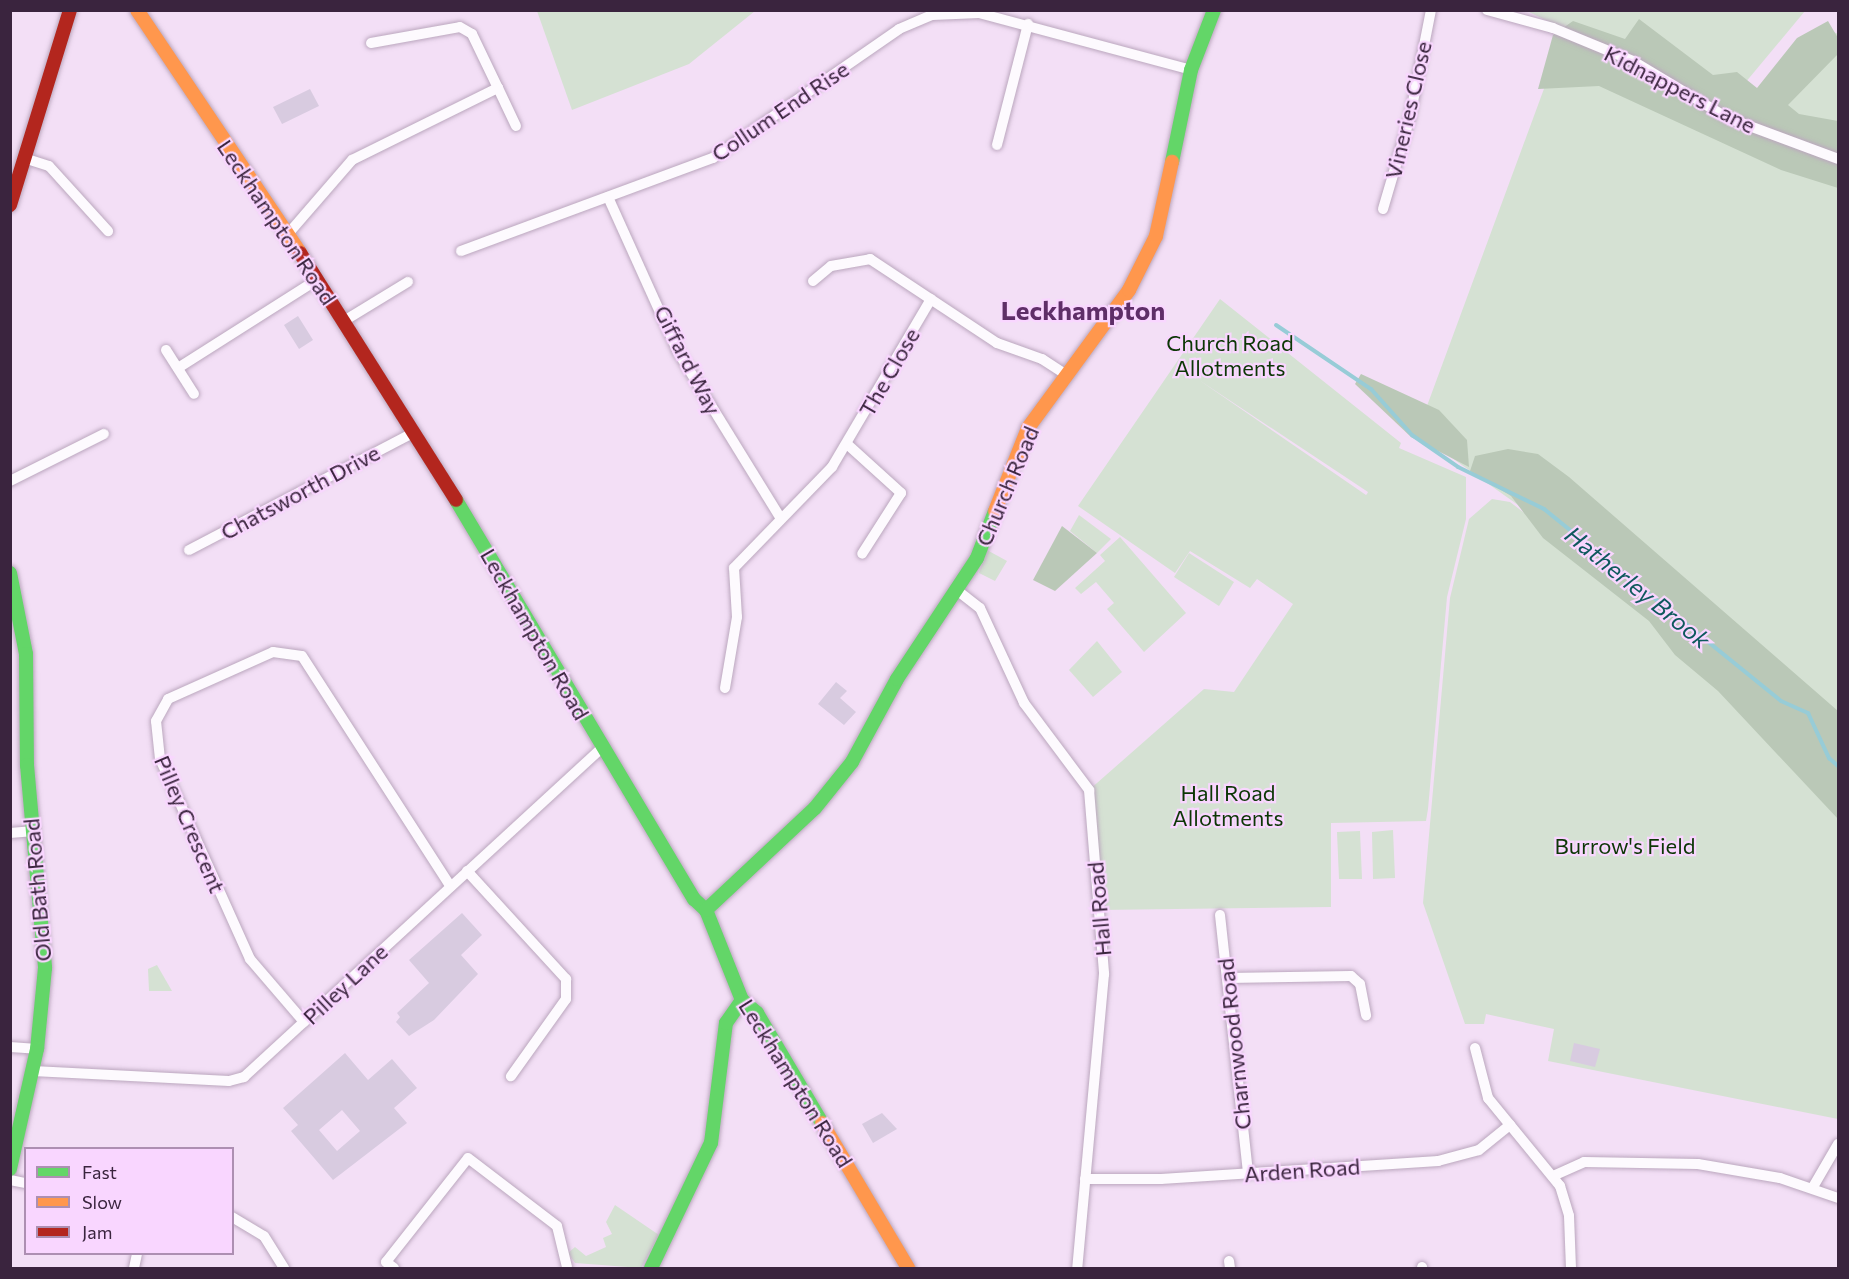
<!DOCTYPE html>
<style>
body{margin:0}
#map{position:relative;width:1849px;height:1279px;overflow:hidden;background:#f3dff6;font-family:Commissioner,sans-serif}
div>[style]{position:absolute}
.green>*{inset:0;background:#d5e1d3}
.forest>*{inset:0;background:#bac8b7}
.stream>*{height:4px;margin:-2px;padding:0 2px;transform-origin:2px;border-radius:2px;background:#97ccd7}
.building>*{inset:0;background:#d8cbe0}
.roads{filter:drop-shadow(0 0 2px #bba7be) drop-shadow(0 0 2px #bba7be)}
.street>*{height:10px;margin:-5px;padding:0 5px;transform-origin:5px;border-radius:5px;background:#fdfafe}
.fast>*{height:14px;margin:-7px;padding:0 7px;transform-origin:7px;border-radius:7px;background:#63d668}
.slow>*{height:14px;margin:-7px;padding:0 7px;transform-origin:7px;border-radius:7px;background:#ff974d}
.jam>*{height:14px;margin:-7px;padding:0 7px;transform-origin:7px;border-radius:7px;background:#b3261e}
span{translate:-50% -50%;white-space:nowrap;text-align:center;line-height:1.15;-webkit-text-stroke:4.5px #f9d6ff;paint-order:stroke}
.street-label{font-size:22px;color:#3a243e}
.park-label{font-size:22px;color:#0c3705}
.water-label{font-size:24px;color:#0e595d;font-style:italic}
.quarter-label{font-size:26px;color:#5f2e68;font-weight:700}
.frame{position:absolute;inset:0;border:12px solid #3a243e;pointer-events:none}
.legend{position:absolute;left:24px;top:1147px;width:210px;height:108px;box-sizing:border-box;background:#f9d6ff;border:2px solid #ad8fb2;margin:0;padding:8px 10px;list-style:none;font-size:18px;color:#3a243e}
.legend li{display:flex;align-items:center;gap:12px;height:30px}
.legend b{width:30px;border:2px solid #ad8fb2}
</style>
<div id="map">
<div class="green">
<div style="clip-path:polygon(537px 11px,537px 10px,755px 11px,689px 64px,572px 110px)"></div>
<div style="clip-path:polygon(1527px 11px,1805px 11px,1725px 107px)"></div>
<div style="clip-path:polygon(1829px 30px,1838px 34px,1838px 773px,1765px 681px,1417px 433px,1559px 48px,1735px 134px)"></div>
<div style="clip-path:polygon(evenodd,1220px 299px,1401px 443px,1399px 448px,1466px 477px,1466px 519px,1447px 597px,1428px 809px,1426px 821px,1331px 823px,1331px 907px,1099px 910px,1089px 790px,1204px 689px,1234px 692px,1293px 604px,1257px 579px,1250px 588px,1190px 551px,1175px 573px,1078px 506px,1220px 299px,1199px 380px,1368px 492px,1367px 494px,1366px 495px,1199px 380px)"></div>
<div style="clip-path:polygon(1492px 499px,1510px 502px,1655px 612px,1838px 787px,1838px 1119px,1548px 1061px,1554px 1029px,1486px 1014px,1484px 1024px,1465px 1024px,1423px 903px,1450px 598px,1469px 519px)"></div>
<div style="clip-path:polygon(1079px 515px,1111px 539px,1097px 553px,1070px 531px)"></div>
<div style="clip-path:polygon(1120px 537px,1186px 613px,1144px 652px,1107px 609px,1114px 603px,1096px 582px,1081px 594px,1075px 588px,1105px 561px,1100px 555px)"></div>
<div style="clip-path:polygon(987px 550px,1007px 561px,995px 581px,979px 573px)"></div>
<div style="clip-path:polygon(1189px 553px,1234px 582px,1219px 606px,1174px 577px)"></div>
<div style="clip-path:polygon(1097px 641px,1122px 672px,1093px 697px,1069px 670px)"></div>
<div style="clip-path:polygon(1393px 830px,1395px 878px,1373px 879px,1372px 832px)"></div>
<div style="clip-path:polygon(1360px 831px,1362px 879px,1339px 879px,1337px 832px)"></div>
<div style="clip-path:polygon(157px 965px,172px 991px,149px 991px,148px 969px)"></div>
<div style="clip-path:polygon(615px 1205px,659px 1235px,641px 1268px,575px 1263px,568px 1253px,575px 1247px,586px 1256px,606px 1247px,603px 1238px,612px 1234px,606px 1222px)"></div>
</div>
<div class="forest">
<div style="clip-path:polygon(1639px 19px,1713px 75px,1737px 72px,1757px 88px,1797px 38px,1828px 21px,1838px 38px,1838px 54px,1788px 105px,1799px 114px,1838px 121px,1838px 188px,1781px 170px,1599px 86px,1538px 89px,1553px 35px,1573px 21px,1625px 39px)"></div>
<div style="clip-path:polygon(1361px 374px,1439px 410px,1467px 440px,1469px 467px,1411px 437px,1355px 384px)"></div>
<div style="clip-path:polygon(1508px 449px,1538px 454px,1569px 477px,1838px 711px,1838px 819px,1718px 691px,1675px 655px,1649px 621px,1543px 538px,1511px 496px,1470px 471px,1475px 456px)"></div>
<div style="clip-path:polygon(1062px 526px,1097px 553px,1055px 591px,1033px 580px)"></div>
</div>
<div class="stream">
<div style="left:1276px;top:325px;width:115px;rotate:34deg"></div>
<div style="left:1371px;top:389px;width:62px;rotate:48.3deg"></div>
<div style="left:1412px;top:435px;width:56px;rotate:34.8deg"></div>
<div style="left:1458px;top:467px;width:96px;rotate:26deg"></div>
<div style="left:1544px;top:509px;width:305px;rotate:39deg"></div>
<div style="left:1781px;top:701px;width:30px;rotate:24deg"></div>
<div style="left:1808px;top:713px;width:50px;rotate:65deg"></div>
<div style="left:1829px;top:758px;width:12px;rotate:42deg"></div>
</div>
<div class="building">
<div style="clip-path:polygon(310px 89px,319px 106px,282px 124px,273px 107px)"></div>
<div style="clip-path:polygon(298px 316px,313px 340px,299px 349px,284px 325px)"></div>
<div style="clip-path:polygon(836px 682px,847px 691px,840px 698px,856px 712px,844px 725px,818px 704px)"></div>
<div style="clip-path:polygon(462px 913px,482px 935px,461px 955px,478px 974px,434px 1020px,409px 1036px,396px 1022px,400px 1017px,397px 1013px,429px 983px,409px 960px)"></div>
<div style="clip-path:polygon(1574px 1043px,1600px 1049px,1595px 1067px,1570px 1061px)"></div>
<div style="clip-path:polygon(evenodd,345px 1053px,368px 1080px,392px 1059px,417px 1088px,394px 1108px,407px 1123px,333px 1180px,291px 1131px,298px 1125px,283px 1108px,345px 1053px,342px 1110px,360px 1131px,337px 1151px,319px 1130px,342px 1110px)"></div>
<div style="clip-path:polygon(882px 1113px,897px 1129px,873px 1143px,862px 1124px)"></div>
</div>
<div class="roads">
<div class="street">
<div style="left:1487px;top:10px;width:68px;rotate:15.3deg"></div>
<div style="left:1553px;top:28px;width:87px;rotate:22.4deg"></div>
<div style="left:1633px;top:61px;width:111px;rotate:31deg"></div>
<div style="left:1728px;top:118px;width:117px;rotate:20.4deg"></div>
<div style="left:371px;top:43px;width:90px;rotate:-10.2deg"></div>
<div style="left:460px;top:27px;width:14px;rotate:30deg"></div>
<div style="left:472px;top:34px;width:60px;rotate:64.3deg"></div>
<div style="left:997px;top:145px;width:125px;rotate:-75.6deg"></div>
<div style="left:27px;top:159px;width:23px;rotate:18deg"></div>
<div style="left:49px;top:166px;width:88px;rotate:47.8deg"></div>
<div style="left:608px;top:197px;width:170px;rotate:65.7deg"></div>
<div style="left:678px;top:352px;width:194px;rotate:58.3deg"></div>
<div style="left:1383px;top:209px;width:96px;rotate:-73.6deg"></div>
<div style="left:1410px;top:117px;width:109px;rotate:-78.9deg"></div>
<div style="left:288px;top:234px;width:98px;rotate:-49.1deg"></div>
<div style="left:352px;top:160px;width:163px;rotate:-26.3deg"></div>
<div style="left:498px;top:88px;width:42px;rotate:64.7deg"></div>
<div style="left:461px;top:251px;width:269px;rotate:-20.3deg"></div>
<div style="left:713px;top:158px;width:226px;rotate:-34.7deg"></div>
<div style="left:899px;top:29px;width:36px;rotate:-23deg"></div>
<div style="left:932px;top:15px;width:47px;rotate:-2.4deg"></div>
<div style="left:979px;top:13px;width:220px;rotate:15deg"></div>
<div style="left:813px;top:281px;width:23px;rotate:-40deg"></div>
<div style="left:831px;top:266px;width:40px;rotate:-10deg"></div>
<div style="left:870px;top:259px;width:152px;rotate:33.5deg"></div>
<div style="left:997px;top:343px;width:48px;rotate:19.6deg"></div>
<div style="left:1042px;top:359px;width:30px;rotate:33deg"></div>
<div style="left:344px;top:321px;width:75px;rotate:-31.4deg"></div>
<div style="left:166px;top:350px;width:52px;rotate:57.5deg"></div>
<div style="left:178px;top:368px;width:166px;rotate:-32.4deg"></div>
<div style="left:847px;top:444px;width:73px;rotate:42.2deg"></div>
<div style="left:901px;top:493px;width:72px;rotate:122.6deg"></div>
<div style="left:10px;top:481px;width:105px;rotate:-26.6deg"></div>
<div style="left:189px;top:550px;width:250px;rotate:-27.6deg"></div>
<div style="left:958px;top:591px;width:28px;rotate:38deg"></div>
<div style="left:980px;top:608px;width:105px;rotate:65.1deg"></div>
<div style="left:1024px;top:703px;width:109px;rotate:53.2deg"></div>
<div style="left:1089px;top:790px;width:185px;rotate:85.3deg"></div>
<div style="left:1104px;top:974px;width:295px;rotate:95.2deg"></div>
<div style="left:725px;top:688px;width:72px;rotate:-80.4deg"></div>
<div style="left:737px;top:617px;width:49px;rotate:-93.5deg"></div>
<div style="left:734px;top:568px;width:141px;rotate:-45.9deg"></div>
<div style="left:832px;top:467px;width:195px;rotate:-59.5deg"></div>
<div style="left:10px;top:833px;width:21px;rotate:-5deg"></div>
<div style="left:467px;top:871px;width:147px;rotate:47.5deg"></div>
<div style="left:566px;top:979px;width:20px;rotate:90deg"></div>
<div style="left:566px;top:999px;width:95px;rotate:125.5deg"></div>
<div style="left:1220px;top:915px;width:260px;rotate:83.8deg"></div>
<div style="left:1228px;top:978px;width:123px;rotate:-0.9deg"></div>
<div style="left:1351px;top:976px;width:12px;rotate:42deg"></div>
<div style="left:1360px;top:984px;width:32px;rotate:79deg"></div>
<div style="left:304px;top:1022px;width:83px;rotate:-130.6deg"></div>
<div style="left:250px;top:959px;width:219px;rotate:-114.2deg"></div>
<div style="left:160px;top:759px;width:38px;rotate:-96deg"></div>
<div style="left:156px;top:721px;width:25px;rotate:-61deg"></div>
<div style="left:168px;top:699px;width:115px;rotate:-24.1deg"></div>
<div style="left:273px;top:652px;width:29px;rotate:8deg"></div>
<div style="left:302px;top:656px;width:274px;rotate:57.2deg"></div>
<div style="left:10px;top:1047px;width:27px;rotate:4deg"></div>
<div style="left:1475px;top:1048px;width:52px;rotate:75.4deg"></div>
<div style="left:1488px;top:1098px;width:114px;rotate:50.7deg"></div>
<div style="left:1560px;top:1186px;width:31px;rotate:73deg"></div>
<div style="left:1569px;top:1216px;width:52px;rotate:87.8deg"></div>
<div style="left:33px;top:1071px;width:196px;rotate:2.9deg"></div>
<div style="left:229px;top:1081px;width:16px;rotate:-15deg"></div>
<div style="left:244px;top:1077px;width:486px;rotate:-42.6deg"></div>
<div style="left:1553px;top:1176px;width:34px;rotate:-24deg"></div>
<div style="left:1584px;top:1162px;width:114px;rotate:1deg"></div>
<div style="left:1698px;top:1164px;width:83px;rotate:9.7deg"></div>
<div style="left:1780px;top:1178px;width:61px;rotate:19deg"></div>
<div style="left:1085px;top:1179px;width:76px"></div>
<div style="left:1161px;top:1179px;width:278px;rotate:-3.7deg"></div>
<div style="left:1438px;top:1161px;width:42px;rotate:-15deg"></div>
<div style="left:1479px;top:1150px;width:40px;rotate:-39deg"></div>
<div style="left:10px;top:1180px;width:16px;rotate:11deg"></div>
<div style="left:1813px;top:1187px;width:50px;rotate:-59.8deg"></div>
<div style="left:232px;top:1217px;width:37px;rotate:31deg"></div>
<div style="left:264px;top:1236px;width:38px;rotate:58deg"></div>
<div style="left:1229px;top:1261px;width:7px;rotate:82deg"></div>
<div style="left:1422px;top:1267px;width:1px;rotate:90deg"></div>
<div style="left:134px;top:1268px;width:14px;rotate:-78deg"></div>
<div style="left:394px;top:1268px;width:10px;rotate:-143deg"></div>
<div style="left:386px;top:1262px;width:132px;rotate:-51.7deg"></div>
<div style="left:468px;top:1158px;width:112px;rotate:37.4deg"></div>
<div style="left:557px;top:1226px;width:42px;rotate:76.3deg"></div>
</div>
<div class="fast">
<div style="left:1172px;top:162px;width:94px;rotate:-78.3deg"></div>
<div style="left:1191px;top:70px;width:64px;rotate:-69deg"></div>
<div style="left:456px;top:500px;width:465px;rotate:59.2deg"></div>
<div style="left:694px;top:899px;width:16px;rotate:43deg"></div>
<div style="left:706px;top:910px;width:97px;rotate:68.2deg"></div>
<div style="left:742px;top:1000px;width:20px;rotate:41deg"></div>
<div style="left:757px;top:1013px;width:128px;rotate:59.4deg"></div>
<div style="left:10px;top:573px;width:83px;rotate:78.8deg"></div>
<div style="left:26px;top:654px;width:111px;rotate:89.5deg"></div>
<div style="left:27px;top:765px;width:204px;rotate:84.9deg"></div>
<div style="left:45px;top:968px;width:81px;rotate:95.6deg"></div>
<div style="left:37px;top:1049px;width:123px;rotate:102.7deg"></div>
<div style="left:706px;top:910px;width:149px;rotate:-43.1deg"></div>
<div style="left:815px;top:808px;width:59px;rotate:-51.2deg"></div>
<div style="left:852px;top:762px;width:94px;rotate:-61.5deg"></div>
<div style="left:897px;top:679px;width:145px;rotate:-56.5deg"></div>
<div style="left:977px;top:558px;width:50px;rotate:-69deg"></div>
<div style="left:651px;top:1268px;width:139px;rotate:-64.4deg"></div>
<div style="left:711px;top:1143px;width:121px;rotate:-82.9deg"></div>
<div style="left:726px;top:1023px;width:28px;rotate:-55deg"></div>
</div>
<div class="slow">
<div style="left:137px;top:10px;width:293px;rotate:56.1deg"></div>
<div style="left:995px;top:511px;width:89px;rotate:-68.3deg"></div>
<div style="left:1028px;top:428px;width:171px;rotate:-53.8deg"></div>
<div style="left:1129px;top:290px;width:60px;rotate:-63.4deg"></div>
<div style="left:1156px;top:236px;width:76px;rotate:-77.8deg"></div>
<div style="left:822px;top:1123px;width:169px;rotate:59.3deg"></div>
</div>
<div class="jam">
<div style="left:10px;top:205px;width:204px;rotate:-72.9deg"></div>
<div style="left:300px;top:253px;width:292px;rotate:57.7deg"></div>
</div>
</div>
<div class="street-label">
<span style="left:1680px;top:89px;rotate:27deg">Kidnappers Lane</span>
<span style="left:1408px;top:110px;rotate:-77deg">Vineries Close</span>
<span style="left:780px;top:111px;rotate:-34deg">Collum End Rise</span>
<span style="left:277px;top:222px;rotate:56deg">Leckhampton Road</span>
<span style="left:688px;top:360px;rotate:63deg">Giffard Way</span>
<span style="left:889px;top:372px;rotate:-60deg">The Close</span>
<span style="left:1007px;top:486px;rotate:-67deg">Church Road</span>
<span style="left:300px;top:492px;rotate:-28deg">Chatsworth Drive</span>
<span style="left:535px;top:634px;rotate:60deg">Leckhampton Road</span>
<span style="left:190px;top:824px;rotate:67deg">Pilley Crescent</span>
<span style="left:37px;top:890px;rotate:-95deg">Old Bath Road</span>
<span style="left:1099px;top:909px;rotate:-95deg">Hall Road</span>
<span style="left:345px;top:984px;rotate:-43deg">Pilley Lane</span>
<span style="left:1234px;top:1044px;rotate:-96deg">Charnwood Road</span>
<span style="left:796px;top:1083px;rotate:58deg">Leckhampton Road</span>
<span style="left:1302px;top:1170px;rotate:-4deg">Arden Road</span>
</div>
<div class="park-label">
<span style="left:1230px;top:355px">Church Road<br>Allotments</span>
<span style="left:1228px;top:805px">Hall Road<br>Allotments</span>
<span style="left:1625px;top:846px">Burrow's Field</span>
</div>
<div class="water-label">
<span style="left:1638px;top:587px;rotate:39deg">Hatherley Brook</span>
</div>
<div class="quarter-label">
<span style="left:1083px;top:310px">Leckhampton</span>
</div>
<div class="frame"></div>
<ul class="legend">
<li><b style="height:8px;background:#63d668"></b>Fast</li>
<li><b style="height:8px;background:#ff974d"></b>Slow</li>
<li><b style="height:8px;background:#b3261e"></b>Jam</li>
</ul>
</div>
